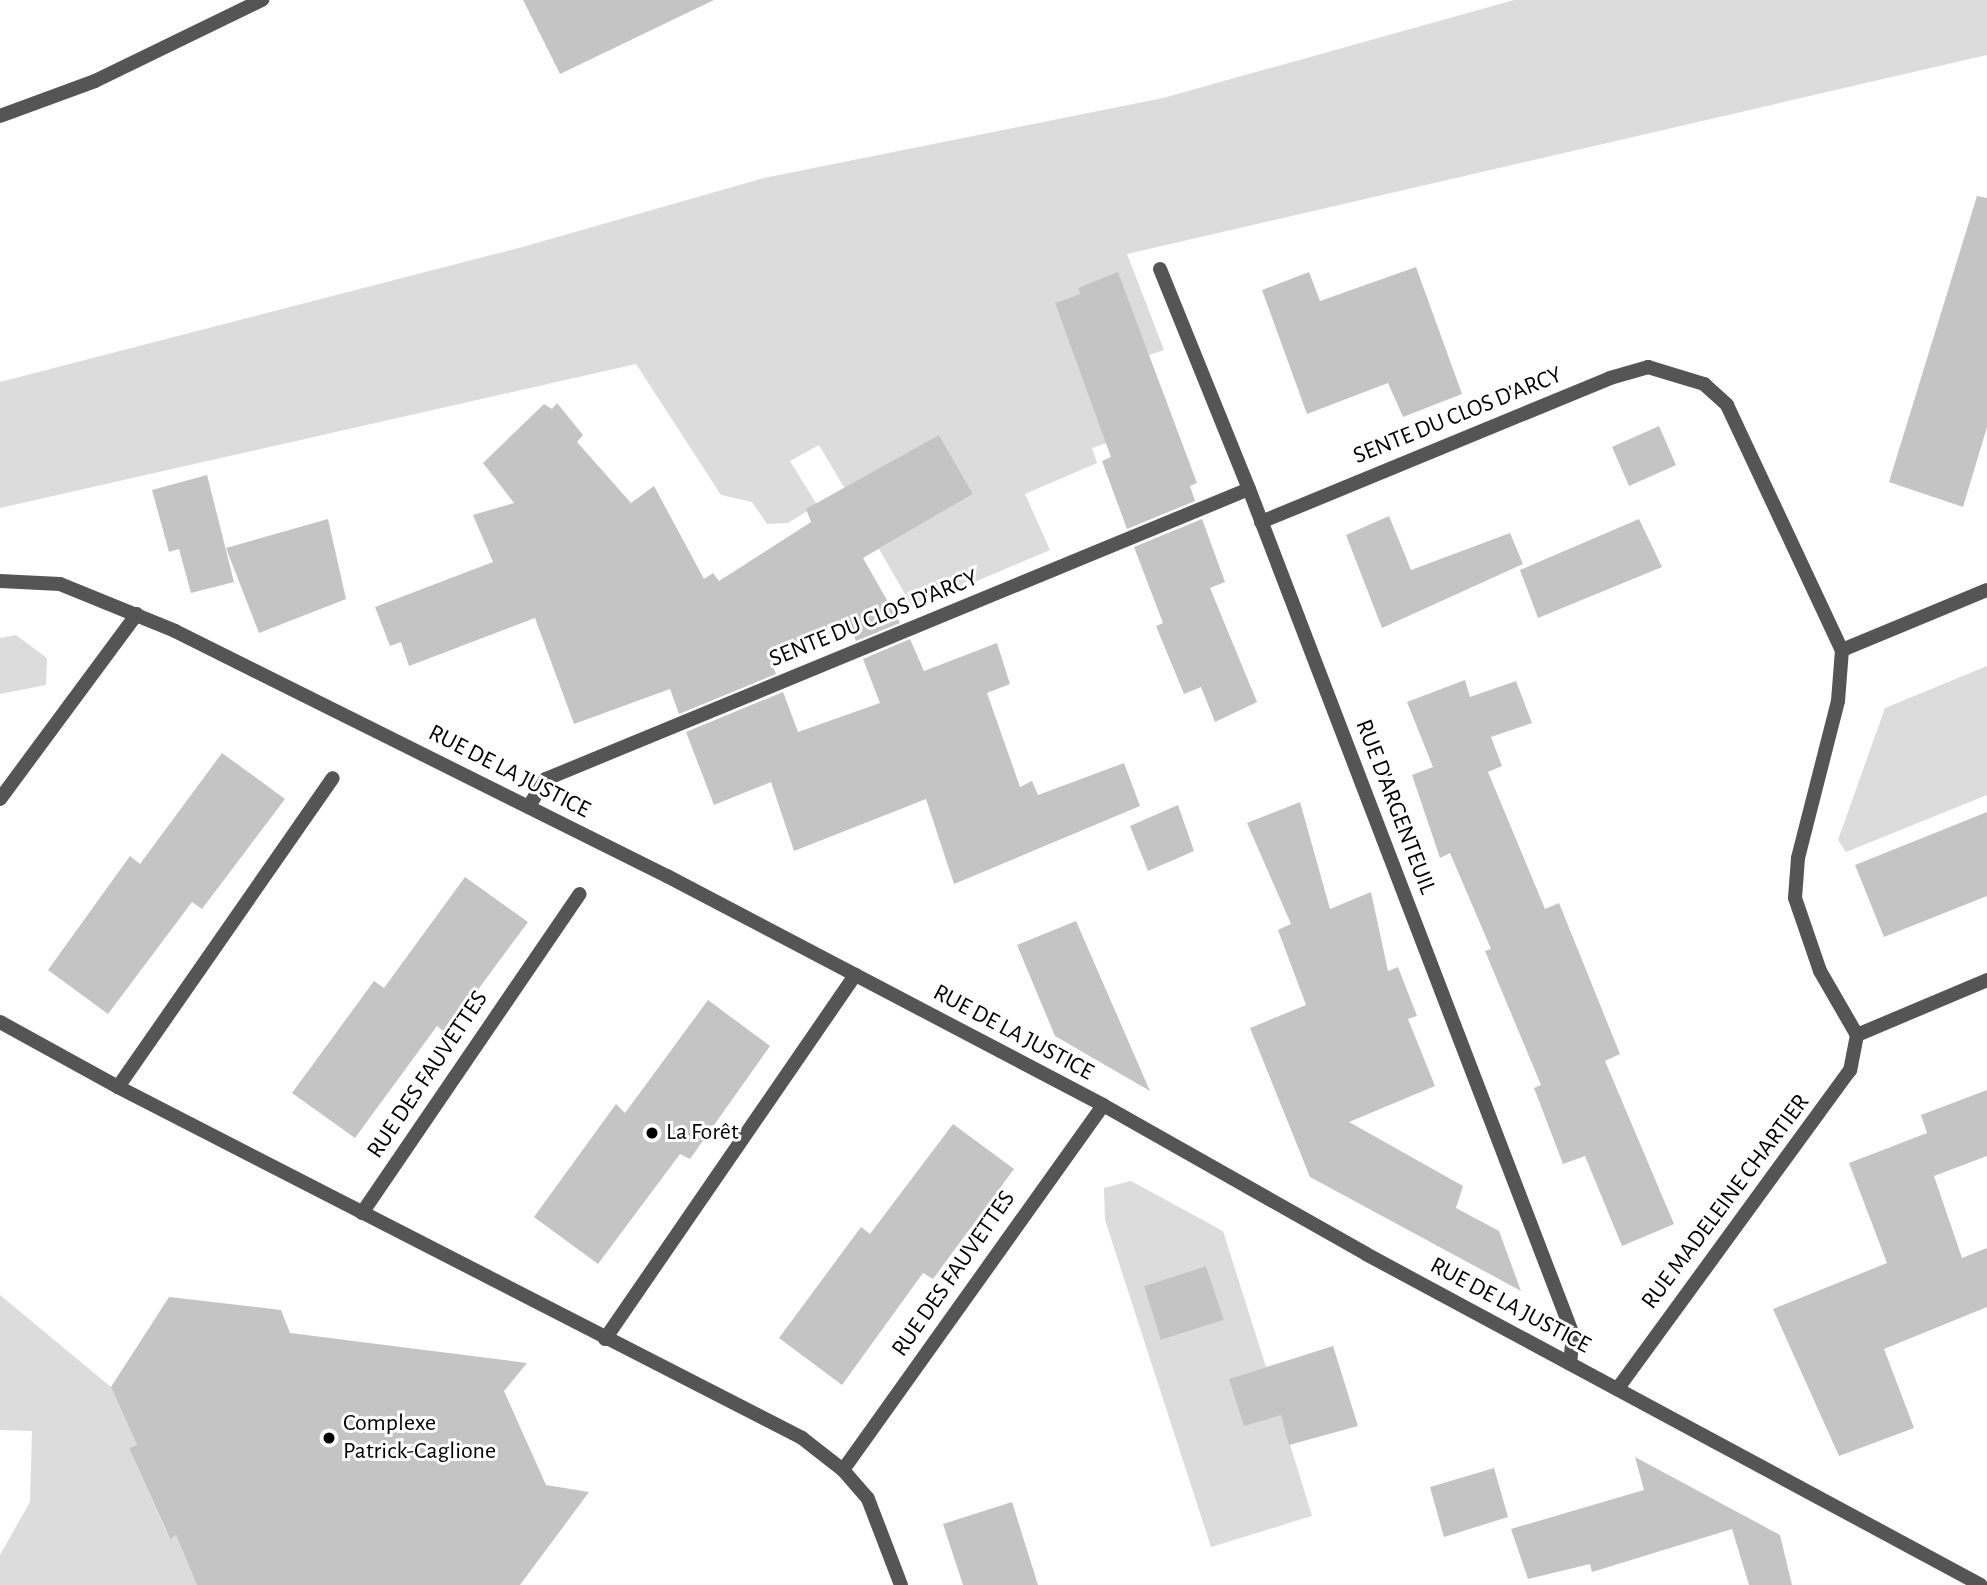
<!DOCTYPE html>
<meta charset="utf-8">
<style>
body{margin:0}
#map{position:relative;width:1987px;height:1585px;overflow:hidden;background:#fff;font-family:"Alegreya Sans",sans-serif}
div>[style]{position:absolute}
.green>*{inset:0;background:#dcdcdc}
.building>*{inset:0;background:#c4c4c4}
.street>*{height:14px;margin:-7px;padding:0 7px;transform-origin:7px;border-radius:7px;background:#555}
.dots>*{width:19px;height:19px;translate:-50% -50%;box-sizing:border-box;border:4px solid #fff;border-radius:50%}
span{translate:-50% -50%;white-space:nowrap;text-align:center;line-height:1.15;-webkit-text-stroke:6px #fff;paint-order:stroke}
.street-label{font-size:24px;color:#000}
.poi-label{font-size:24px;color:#000}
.left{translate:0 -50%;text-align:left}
</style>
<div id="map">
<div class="green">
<div style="clip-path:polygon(1514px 0,1987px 0,1987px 55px,1127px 254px,1164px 350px,1149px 355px,1118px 273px,1078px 288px,1080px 294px,1055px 303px,1107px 443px,1092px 448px,1097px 463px,1025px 494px,1050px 550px,913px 608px,879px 549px,973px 494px,939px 435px,845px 489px,819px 445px,790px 461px,817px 505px,788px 523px,767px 524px,752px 502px,721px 495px,636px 364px,0 508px,0 382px,526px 246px,764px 178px,1163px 98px)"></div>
<div style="clip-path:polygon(16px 635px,47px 658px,46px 685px,0 694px,0 638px)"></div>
<div style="clip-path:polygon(1987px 666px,1987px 795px,1846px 852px,1838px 840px,1885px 708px)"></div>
<div style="clip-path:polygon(evenodd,1131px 1181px,1223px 1231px,1266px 1367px,1230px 1379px,1281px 1415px,1312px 1516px,1211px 1547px,1105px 1220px,1104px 1188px,1131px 1181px,1206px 1266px,1224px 1320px,1162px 1340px,1144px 1286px,1206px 1266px)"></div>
<div style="clip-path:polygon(0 1295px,111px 1387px,137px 1445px,129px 1448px,169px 1538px,176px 1535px,197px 1585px,0 1585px,0 1555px,30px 1502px,32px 1431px,0 1430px)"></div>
</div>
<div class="building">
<div style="clip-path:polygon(523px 0,714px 0,560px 74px)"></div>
<div style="clip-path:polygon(1977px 196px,1987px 198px,1987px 427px,1963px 507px,1889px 482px)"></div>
<div style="clip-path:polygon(1416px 267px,1462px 394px,1403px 417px,1388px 383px,1307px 414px,1262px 290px,1309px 272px,1320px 301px)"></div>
<div style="clip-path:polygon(1118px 272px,1197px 483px,1190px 486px,1195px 501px,1127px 529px,1102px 461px,1111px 457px,1055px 303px,1080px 294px,1078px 288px)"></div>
<div style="clip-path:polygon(557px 403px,583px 435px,577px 442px,631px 503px,654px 486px,704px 579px,713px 573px,719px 581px,811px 522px,806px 509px,939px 435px,973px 494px,863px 558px,900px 623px,856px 641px,847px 617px,771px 661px,776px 674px,679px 714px,670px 689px,574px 724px,535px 618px,409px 666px,401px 642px,390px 646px,375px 607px,493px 562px,473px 515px,514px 503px,483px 463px,544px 404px,552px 409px)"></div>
<div style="clip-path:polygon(1659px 426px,1676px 465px,1629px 486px,1612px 447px)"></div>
<div style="clip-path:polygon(207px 475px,234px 582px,191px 593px,179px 549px,169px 552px,152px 490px)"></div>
<div style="clip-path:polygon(1389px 516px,1411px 570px,1510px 533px,1523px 564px,1382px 628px,1346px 535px)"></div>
<div style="clip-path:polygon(328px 519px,346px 599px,259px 633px,226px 548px)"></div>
<div style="clip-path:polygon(1202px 519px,1225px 582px,1210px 588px,1257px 702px,1215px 722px,1201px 687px,1184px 694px,1156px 626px,1163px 623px,1134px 547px)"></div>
<div style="clip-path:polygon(1639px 519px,1662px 567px,1538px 618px,1520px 570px)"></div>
<div style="clip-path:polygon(910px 639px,924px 671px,997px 643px,1010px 684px,987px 693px,1020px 787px,1032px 781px,1038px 795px,1124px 763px,1140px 806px,954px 884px,926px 799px,794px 851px,771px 782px,714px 805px,686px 732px,783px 692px,798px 732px,880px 703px,863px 659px)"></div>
<div style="clip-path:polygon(1465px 680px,1470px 697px,1516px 681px,1532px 723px,1491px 737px,1502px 766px,1488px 772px,1545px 909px,1559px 903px,1620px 1054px,1605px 1061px,1674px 1224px,1622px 1246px,1585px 1156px,1563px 1164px,1534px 1088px,1541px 1085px,1485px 951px,1491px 949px,1450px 853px,1440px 858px,1412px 775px,1433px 767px,1407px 702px)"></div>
<div style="clip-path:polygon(222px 753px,285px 799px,202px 909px,192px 902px,108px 1014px,48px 970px,130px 856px,140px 864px)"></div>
<div style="clip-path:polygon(1300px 802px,1330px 909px,1371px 892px,1388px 971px,1398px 967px,1417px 1016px,1408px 1019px,1435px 1086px,1349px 1122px,1463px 1186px,1456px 1208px,1499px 1231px,1521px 1291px,1310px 1177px,1250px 1028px,1306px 1005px,1278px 930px,1291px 924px,1247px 823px)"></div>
<div style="clip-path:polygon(1178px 805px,1194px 851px,1148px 871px,1130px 826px)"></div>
<div style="clip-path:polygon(1987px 812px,1987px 896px,1884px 937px,1855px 865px)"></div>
<div style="clip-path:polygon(465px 877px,528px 922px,446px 1033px,437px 1026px,355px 1138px,292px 1093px,374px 981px,384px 988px)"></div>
<div style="clip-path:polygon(1076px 921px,1150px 1091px,1055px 1036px,1017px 945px)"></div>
<div style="clip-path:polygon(708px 1000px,770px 1046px,690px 1159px,680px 1154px,598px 1264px,534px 1217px,616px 1104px,625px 1113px)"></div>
<div style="clip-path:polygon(1987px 1090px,1987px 1156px,1934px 1176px,1962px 1258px,1987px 1248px,1987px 1307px,1884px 1349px,1914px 1428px,1839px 1456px,1773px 1309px,1887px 1263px,1849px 1163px,1927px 1133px,1921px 1115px)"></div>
<div style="clip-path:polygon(953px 1124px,1014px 1169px,933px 1279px,923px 1273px,842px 1385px,779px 1338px,861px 1227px,870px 1234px)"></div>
<div style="clip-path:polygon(1206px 1266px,1224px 1320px,1161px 1340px,1144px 1286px)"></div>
<div style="clip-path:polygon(169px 1297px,281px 1310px,290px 1333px,527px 1363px,504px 1391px,546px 1485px,589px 1492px,520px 1585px,197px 1585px,176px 1535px,170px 1539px,129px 1448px,137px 1445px,111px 1387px)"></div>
<div style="clip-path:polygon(1333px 1346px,1358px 1426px,1289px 1445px,1281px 1415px,1244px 1426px,1229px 1379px)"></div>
<div style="clip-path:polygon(1635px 1457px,1780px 1535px,1792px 1585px,1749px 1585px,1732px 1529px,1592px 1572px,1590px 1564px,1528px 1579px,1511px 1529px,1644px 1490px)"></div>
<div style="clip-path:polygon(1494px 1468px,1508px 1517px,1444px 1537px,1430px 1487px)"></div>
<div style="clip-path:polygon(1012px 1502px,1038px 1585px,963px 1585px,943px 1524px)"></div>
</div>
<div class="street">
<div style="left:0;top:116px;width:101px;rotate:-20.2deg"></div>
<div style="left:95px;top:81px;width:186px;rotate:-25.9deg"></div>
<div style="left:1160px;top:269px;width:237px;rotate:68deg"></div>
<div style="left:1249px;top:489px;width:906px;rotate:69.04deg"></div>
<div style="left:1573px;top:1335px;width:29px;rotate:96deg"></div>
<div style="left:1261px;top:522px;width:378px;rotate:-22.4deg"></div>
<div style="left:1610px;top:378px;width:40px;rotate:-16deg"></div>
<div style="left:1648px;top:367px;width:59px;rotate:16.9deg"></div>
<div style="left:1704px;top:384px;width:31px;rotate:42deg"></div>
<div style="left:1727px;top:405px;width:271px;rotate:64.9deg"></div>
<div style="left:1842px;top:650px;width:51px;rotate:94.5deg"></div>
<div style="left:1838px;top:701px;width:162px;rotate:104.3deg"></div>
<div style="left:1798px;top:858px;width:40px;rotate:94.3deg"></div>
<div style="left:1795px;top:898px;width:77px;rotate:71.1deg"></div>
<div style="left:1820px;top:971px;width:74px;rotate:60deg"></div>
<div style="left:1857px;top:1035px;width:36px;rotate:101deg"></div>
<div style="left:1850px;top:1070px;width:395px;rotate:126.1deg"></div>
<div style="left:0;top:581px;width:60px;rotate:2.9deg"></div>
<div style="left:60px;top:584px;width:124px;rotate:22.2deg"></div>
<div style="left:175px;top:631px;width:550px;rotate:26.47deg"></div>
<div style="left:667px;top:876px;width:492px;rotate:27.7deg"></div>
<div style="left:1103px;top:1105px;width:302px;rotate:29.5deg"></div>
<div style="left:1366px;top:1254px;width:698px;rotate:28.29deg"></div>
<div style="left:1842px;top:650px;width:157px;rotate:-22.5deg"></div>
<div style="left:0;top:799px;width:230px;rotate:-53.5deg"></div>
<div style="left:529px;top:806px;width:32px;rotate:-58deg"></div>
<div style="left:546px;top:779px;width:760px;rotate:-22.42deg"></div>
<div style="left:0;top:1022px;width:135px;rotate:28.8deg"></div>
<div style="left:118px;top:1087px;width:769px;rotate:27.16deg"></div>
<div style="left:802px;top:1438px;width:52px;rotate:38deg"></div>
<div style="left:843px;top:1470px;width:38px;rotate:49deg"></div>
<div style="left:868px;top:1499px;width:92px;rotate:69deg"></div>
<div style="left:1857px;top:1035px;width:141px;rotate:-22.9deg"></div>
<div style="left:118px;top:1087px;width:376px;rotate:-55.2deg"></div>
<div style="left:362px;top:1213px;width:386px;rotate:-55.7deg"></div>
<div style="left:605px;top:1339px;width:442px;rotate:-55.5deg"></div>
<div style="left:843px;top:1470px;width:448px;rotate:-54.5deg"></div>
</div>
<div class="dots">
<div style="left:652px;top:1133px;background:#000"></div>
<div style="left:329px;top:1438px;background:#000"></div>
</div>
<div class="street-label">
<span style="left:1458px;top:416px;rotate:-22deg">SENTE DU CLOS D'ARCY</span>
<span style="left:874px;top:619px;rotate:-22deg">SENTE DU CLOS D'ARCY</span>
<span style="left:509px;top:772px;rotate:27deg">RUE DE LA JUSTICE</span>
<span style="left:1395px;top:807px;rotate:69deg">RUE D'ARGENTEUIL</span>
<span style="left:1013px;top:1033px;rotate:28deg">RUE DE LA JUSTICE</span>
<span style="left:428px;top:1075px;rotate:-56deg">RUE DES FAUVETTES</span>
<span style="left:1726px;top:1202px;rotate:-53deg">RUE MADELEINE CHARTIER</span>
<span style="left:954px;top:1274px;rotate:-55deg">RUE DES FAUVETTES</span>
<span style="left:1510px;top:1306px;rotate:28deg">RUE DE LA JUSTICE</span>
</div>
<div class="poi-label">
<span class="left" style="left:666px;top:1133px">La Forêt</span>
<span class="left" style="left:343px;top:1438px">Complexe<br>Patrick-Caglione</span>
</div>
</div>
